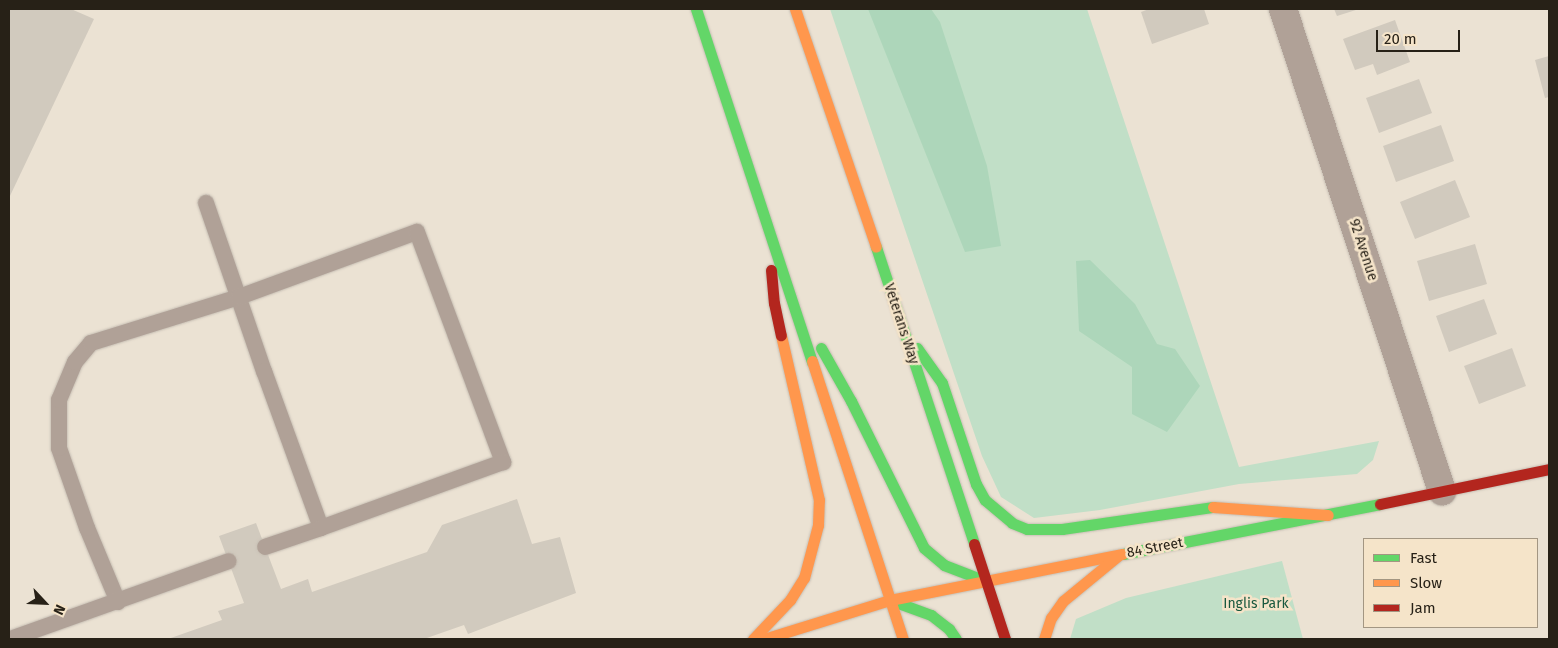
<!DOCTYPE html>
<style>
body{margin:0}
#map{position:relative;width:1558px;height:648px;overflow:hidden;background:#ebe2d3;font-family:"Fira Sans",sans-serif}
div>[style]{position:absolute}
.green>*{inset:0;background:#c1dfc7}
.forest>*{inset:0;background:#add6ba}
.building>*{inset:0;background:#d1cabe}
.roads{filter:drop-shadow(0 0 1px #c6beb3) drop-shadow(0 0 1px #c6beb3)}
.lane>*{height:16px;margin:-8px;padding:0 8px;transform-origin:8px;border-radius:8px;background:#b0a197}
.street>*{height:28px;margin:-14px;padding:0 14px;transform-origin:14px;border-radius:14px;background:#b0a197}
.fast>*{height:11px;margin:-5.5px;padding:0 5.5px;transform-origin:5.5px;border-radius:5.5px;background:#63d668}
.slow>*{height:11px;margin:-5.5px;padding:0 5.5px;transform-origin:5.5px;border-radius:5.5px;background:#ff974d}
.jam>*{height:11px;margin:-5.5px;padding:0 5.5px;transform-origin:5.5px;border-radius:5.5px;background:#b3261e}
span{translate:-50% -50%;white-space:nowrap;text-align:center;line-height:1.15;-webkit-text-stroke:5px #f5e4c9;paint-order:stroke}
.street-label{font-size:14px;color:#272117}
.park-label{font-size:14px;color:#18583e}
.frame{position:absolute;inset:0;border:10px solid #272117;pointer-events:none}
.legend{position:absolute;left:1363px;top:538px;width:175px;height:90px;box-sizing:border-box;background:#f5e4c9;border:1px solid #a39682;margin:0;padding:6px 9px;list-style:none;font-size:15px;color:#272117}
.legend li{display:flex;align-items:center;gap:10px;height:25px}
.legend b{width:25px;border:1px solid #a39682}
.north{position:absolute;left:20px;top:578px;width:50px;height:50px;-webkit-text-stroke:4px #f5e4c9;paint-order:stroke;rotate:115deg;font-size:14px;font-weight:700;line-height:20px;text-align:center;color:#272117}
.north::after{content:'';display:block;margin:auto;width:18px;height:22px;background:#272117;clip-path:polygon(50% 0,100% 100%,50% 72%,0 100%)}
.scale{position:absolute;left:1376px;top:30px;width:84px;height:22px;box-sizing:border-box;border:2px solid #272117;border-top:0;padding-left:6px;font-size:15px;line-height:18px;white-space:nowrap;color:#272117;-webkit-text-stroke:4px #f5e4c9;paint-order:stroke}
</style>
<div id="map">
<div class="green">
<div style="clip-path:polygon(830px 9px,1087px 9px,1239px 467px,1379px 441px,1373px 460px,1357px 474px,1239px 484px,1100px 510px,1034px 518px,1001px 497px,982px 456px)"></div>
<div style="clip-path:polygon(1282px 561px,1303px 639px,1070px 639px,1076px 619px,1126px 598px)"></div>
</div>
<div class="forest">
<div style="clip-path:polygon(868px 9px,931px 9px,940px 22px,987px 166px,1001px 246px,965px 252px)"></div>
<div style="clip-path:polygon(1090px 260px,1135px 304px,1157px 344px,1175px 349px,1200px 386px,1167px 432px,1132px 414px,1132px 367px,1079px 331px,1076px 261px)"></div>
</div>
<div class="building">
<div style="clip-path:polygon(9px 9px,71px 9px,94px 19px,9px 198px)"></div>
<div style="clip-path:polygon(1149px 9px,1204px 9px,1209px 24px,1152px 44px,1141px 12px)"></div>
<div style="clip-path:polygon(1334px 9px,1359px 9px,1337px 16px)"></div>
<div style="clip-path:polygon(1395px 20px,1410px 62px,1377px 75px,1373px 64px,1355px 70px,1343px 39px)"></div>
<div style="clip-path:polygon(1549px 56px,1549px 97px,1545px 98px,1535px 60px)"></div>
<div style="clip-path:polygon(1419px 79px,1432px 113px,1379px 133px,1366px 98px)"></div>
<div style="clip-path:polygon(1441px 125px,1454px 161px,1396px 182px,1383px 146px)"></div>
<div style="clip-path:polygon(1455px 180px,1470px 217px,1415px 239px,1400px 202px)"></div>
<div style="clip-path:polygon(1475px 244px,1487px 284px,1429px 301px,1417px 261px)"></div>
<div style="clip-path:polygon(1484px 299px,1497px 334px,1449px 352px,1436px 316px)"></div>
<div style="clip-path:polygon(1512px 348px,1526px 386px,1479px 404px,1464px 366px)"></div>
<div style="clip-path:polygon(517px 499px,532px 544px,560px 537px,576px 593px,468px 634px,464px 625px,424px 639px,168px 639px,222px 620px,218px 611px,244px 603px,219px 536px,256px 523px,281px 589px,308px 579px,312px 592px,427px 552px,442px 525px)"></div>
</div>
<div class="roads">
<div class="lane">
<div style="left:206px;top:203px;width:178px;rotate:71deg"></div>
<div style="left:264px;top:371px;width:167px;rotate:70deg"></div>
<div style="left:321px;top:528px;width:59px;rotate:161.3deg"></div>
<div style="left:118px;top:602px;width:80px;rotate:-112.7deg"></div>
<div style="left:87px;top:528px;width:85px;rotate:-109.3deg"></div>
<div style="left:59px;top:448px;width:48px;rotate:-90deg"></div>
<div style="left:59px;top:400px;width:41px;rotate:-67.2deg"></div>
<div style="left:75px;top:362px;width:25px;rotate:-50deg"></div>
<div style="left:91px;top:343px;width:155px;rotate:-17.3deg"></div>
<div style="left:239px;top:297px;width:189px;rotate:-20.1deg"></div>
<div style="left:417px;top:232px;width:246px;rotate:69.5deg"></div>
<div style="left:503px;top:462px;width:194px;rotate:160.1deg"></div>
<div style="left:10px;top:639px;width:232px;rotate:-19.6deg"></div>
</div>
<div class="street">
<div style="left:1283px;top:9px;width:508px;rotate:71.74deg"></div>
</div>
<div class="fast">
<div style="left:696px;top:9px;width:371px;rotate:71.8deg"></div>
<div style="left:876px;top:247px;width:313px;rotate:71.7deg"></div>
<div style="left:821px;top:348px;width:61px;rotate:60.5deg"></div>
<div style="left:851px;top:401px;width:164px;rotate:63.6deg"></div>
<div style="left:924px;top:548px;width:26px;rotate:40deg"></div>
<div style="left:944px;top:565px;width:45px;rotate:20.9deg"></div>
<div style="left:917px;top:348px;width:43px;rotate:54.5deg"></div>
<div style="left:942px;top:383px;width:107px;rotate:71.4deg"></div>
<div style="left:976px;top:484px;width:18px;rotate:61deg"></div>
<div style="left:985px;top:500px;width:35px;rotate:40deg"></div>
<div style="left:1012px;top:523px;width:16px;rotate:22deg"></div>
<div style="left:1027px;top:529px;width:35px"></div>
<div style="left:1062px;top:529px;width:153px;rotate:-8.3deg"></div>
<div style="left:1123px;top:554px;width:262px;rotate:-11deg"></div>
<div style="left:890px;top:600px;width:44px;rotate:20.1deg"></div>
<div style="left:931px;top:615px;width:23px;rotate:38deg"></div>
<div style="left:949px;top:629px;width:12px;rotate:55deg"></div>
</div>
<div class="slow">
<div style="left:795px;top:9px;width:251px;rotate:71.2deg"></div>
<div style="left:812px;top:361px;width:293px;rotate:71.9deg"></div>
<div style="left:1213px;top:507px;width:115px;rotate:4deg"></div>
<div style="left:753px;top:639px;width:54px;rotate:-46.5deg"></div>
<div style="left:790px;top:600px;width:26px;rotate:-58deg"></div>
<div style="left:804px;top:578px;width:55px;rotate:-75.2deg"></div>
<div style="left:818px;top:525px;width:25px;rotate:-88deg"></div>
<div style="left:819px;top:500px;width:169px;rotate:-103deg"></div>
<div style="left:764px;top:639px;width:132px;rotate:-17.2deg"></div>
<div style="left:890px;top:600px;width:237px;rotate:-11.2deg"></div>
<div style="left:1044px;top:639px;width:22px;rotate:-72deg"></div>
<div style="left:1051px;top:618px;width:21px;rotate:-55deg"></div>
<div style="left:1063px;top:601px;width:72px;rotate:-39.4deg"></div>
</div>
<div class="jam">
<div style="left:771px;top:270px;width:33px;rotate:85deg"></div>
<div style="left:774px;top:303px;width:33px;rotate:78deg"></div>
<div style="left:1380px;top:504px;width:173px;rotate:-11.7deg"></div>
<div style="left:974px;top:544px;width:100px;rotate:71.9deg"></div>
</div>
</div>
<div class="street-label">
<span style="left:1363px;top:250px;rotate:72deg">92 Avenue</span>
<span style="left:901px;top:324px;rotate:72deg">Veterans Way</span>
<span style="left:1155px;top:548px;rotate:-11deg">84 Street</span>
</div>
<div class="park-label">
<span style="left:1256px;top:604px">Inglis Park</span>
</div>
<div class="frame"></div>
<ul class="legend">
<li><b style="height:6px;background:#63d668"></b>Fast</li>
<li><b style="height:6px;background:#ff974d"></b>Slow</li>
<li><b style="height:6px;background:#b3261e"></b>Jam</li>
</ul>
<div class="north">N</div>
<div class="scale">20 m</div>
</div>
